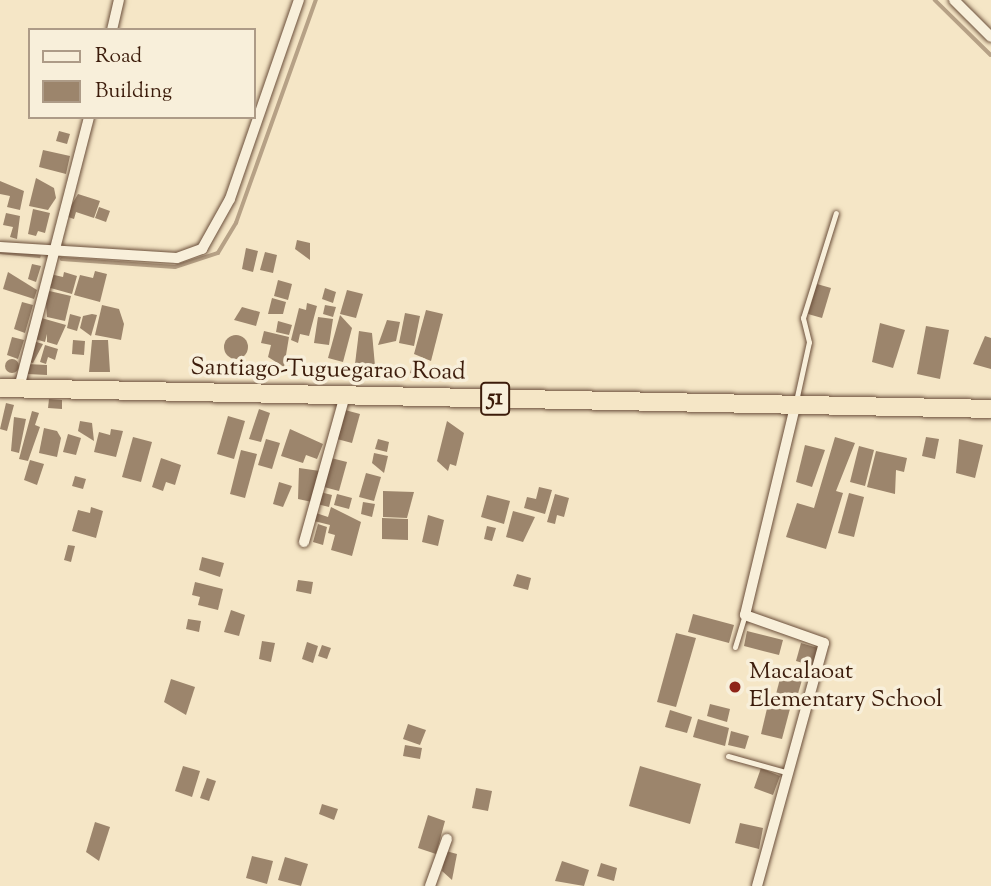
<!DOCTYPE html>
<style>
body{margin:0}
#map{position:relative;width:991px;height:886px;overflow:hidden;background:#f5e6c6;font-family:"Sorts Mill Goudy",serif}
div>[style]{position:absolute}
.stream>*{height:3.5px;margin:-1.75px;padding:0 1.75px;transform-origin:1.75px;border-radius:1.75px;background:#b6a186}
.building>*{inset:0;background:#9c856c}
.round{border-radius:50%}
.roads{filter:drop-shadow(0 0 2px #6a4e3a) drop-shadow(0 0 2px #6a4e3a)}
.service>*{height:5px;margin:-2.5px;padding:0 2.5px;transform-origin:2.5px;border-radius:2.5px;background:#f8efda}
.minor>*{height:10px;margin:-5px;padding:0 5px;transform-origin:5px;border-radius:5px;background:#f8efda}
.trunk>*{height:18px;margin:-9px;padding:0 9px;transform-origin:9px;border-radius:9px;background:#f5e6c6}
.dots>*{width:19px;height:19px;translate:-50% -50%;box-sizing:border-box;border:4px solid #f8efda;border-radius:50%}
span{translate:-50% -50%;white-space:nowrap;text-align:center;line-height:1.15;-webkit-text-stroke:7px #f8efda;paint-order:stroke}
.shield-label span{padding:2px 5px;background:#f8efda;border:2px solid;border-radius:5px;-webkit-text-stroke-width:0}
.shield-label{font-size:23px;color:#3c1c0b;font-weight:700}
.street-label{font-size:24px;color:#3c1c0b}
.poi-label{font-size:24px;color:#3c1c0b}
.left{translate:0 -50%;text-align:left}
.legend{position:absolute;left:28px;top:28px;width:228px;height:91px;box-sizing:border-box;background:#f8efda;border:2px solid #ad9b87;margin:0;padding:9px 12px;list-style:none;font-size:21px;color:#3c1c0b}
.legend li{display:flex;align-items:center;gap:14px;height:35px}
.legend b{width:35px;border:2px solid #ad9b87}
</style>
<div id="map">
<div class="stream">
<div style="left:935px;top:0;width:78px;rotate:44.5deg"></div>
<div style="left:0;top:252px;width:39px;rotate:6deg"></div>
<div style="left:62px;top:259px;width:113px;rotate:4deg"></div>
<div style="left:175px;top:267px;width:45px;rotate:-18deg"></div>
<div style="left:218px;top:253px;width:35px;rotate:-59deg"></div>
<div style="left:236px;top:223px;width:237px;rotate:-70.3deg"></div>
</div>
<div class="building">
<div style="clip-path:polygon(59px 131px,70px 134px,67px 144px,56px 141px)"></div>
<div style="clip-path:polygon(43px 150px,70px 156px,66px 174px,39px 167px)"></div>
<div style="clip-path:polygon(36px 178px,54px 188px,56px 198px,48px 210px,29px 206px)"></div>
<div style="clip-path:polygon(0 181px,24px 191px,20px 210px,7px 207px,10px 196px,0 194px)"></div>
<div style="clip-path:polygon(78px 194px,100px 201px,94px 218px,76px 212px,74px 219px,65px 216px)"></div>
<div style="clip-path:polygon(99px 207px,110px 211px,106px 222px,95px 218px)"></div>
<div style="clip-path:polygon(33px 209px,50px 213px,45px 233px,38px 231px,36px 236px,28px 234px)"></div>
<div style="clip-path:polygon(6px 213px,20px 216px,17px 239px,10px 237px,13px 227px,3px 225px)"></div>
<div style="clip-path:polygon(297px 240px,310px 243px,310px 260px,295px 249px)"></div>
<div style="clip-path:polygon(246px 248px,258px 251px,253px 272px,242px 269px)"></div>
<div style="clip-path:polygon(265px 252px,277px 255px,273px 273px,260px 270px)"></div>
<div style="clip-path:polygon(32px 264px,41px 266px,36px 282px,28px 279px)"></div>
<div style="clip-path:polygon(95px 271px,107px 274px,100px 302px,74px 295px,80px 275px,93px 278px)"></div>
<div style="clip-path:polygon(8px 272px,37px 290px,34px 299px,3px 289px)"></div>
<div style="clip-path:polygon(64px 272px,77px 276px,72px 294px,47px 287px,50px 274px,63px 277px)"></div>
<div style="clip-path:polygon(278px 280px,292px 284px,288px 300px,274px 296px)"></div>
<div style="clip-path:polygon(817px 284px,831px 288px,822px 318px,808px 314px)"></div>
<div style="clip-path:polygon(325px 288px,336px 292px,333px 303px,322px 299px)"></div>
<div style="clip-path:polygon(45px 290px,71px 296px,65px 321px,47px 317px)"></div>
<div style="clip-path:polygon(347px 290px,363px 294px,356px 318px,340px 314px)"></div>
<div style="clip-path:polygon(272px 298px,286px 302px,283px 314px,268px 314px)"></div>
<div style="clip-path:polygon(22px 302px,33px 305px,25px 333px,14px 329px)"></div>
<div style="clip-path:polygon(307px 303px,317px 306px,309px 336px,300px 334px,298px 343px,291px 340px,299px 308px,306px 310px)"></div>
<div style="clip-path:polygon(102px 305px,119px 309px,124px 324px,121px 340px,95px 335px)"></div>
<div style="clip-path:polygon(325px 305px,336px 307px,333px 317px,323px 314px)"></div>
<div style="clip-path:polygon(242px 307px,260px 312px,256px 326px,234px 320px)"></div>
<div style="clip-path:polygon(426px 310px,443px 314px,431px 361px,414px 354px)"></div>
<div style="clip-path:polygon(405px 313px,420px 316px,414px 346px,399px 343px)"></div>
<div style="clip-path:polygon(70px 314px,81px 317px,77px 331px,67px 328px)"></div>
<div style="clip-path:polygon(92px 314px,97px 315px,91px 336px,80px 328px,83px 316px)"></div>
<div style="clip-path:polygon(340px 315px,352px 328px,343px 362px,328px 358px)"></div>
<div style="clip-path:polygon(38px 317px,66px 325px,57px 345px,47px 342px,47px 334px,45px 342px,32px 338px)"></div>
<div style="clip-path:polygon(318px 317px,333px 319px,329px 345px,314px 343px)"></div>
<div style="clip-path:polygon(387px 320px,400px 322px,396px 341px,378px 345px)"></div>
<div style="clip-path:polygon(278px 321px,292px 325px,289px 335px,276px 332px)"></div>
<div style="clip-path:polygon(880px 323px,905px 330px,893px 368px,872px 362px)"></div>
<div style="clip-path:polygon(926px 326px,949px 330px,940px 379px,917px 374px)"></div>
<div style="clip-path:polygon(264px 331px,289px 337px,284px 367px,268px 357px,271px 345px,261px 343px)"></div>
<div style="clip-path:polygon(359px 331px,372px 333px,375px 366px,355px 364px)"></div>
<div class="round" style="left:224px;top:335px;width:24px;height:24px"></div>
<div style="clip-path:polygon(985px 336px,991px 338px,991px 369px,973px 364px)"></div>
<div style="clip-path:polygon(12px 337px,24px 340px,18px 359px,7px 355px)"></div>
<div style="clip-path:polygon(73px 340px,85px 341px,84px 355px,72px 354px)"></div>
<div style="clip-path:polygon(92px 340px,108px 340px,110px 372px,89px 372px)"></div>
<div style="clip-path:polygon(33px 341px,43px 344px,33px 363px,27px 361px)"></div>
<div style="clip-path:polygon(45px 345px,58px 349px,55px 360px,48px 357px,46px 364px,40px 362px)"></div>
<div style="clip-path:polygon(414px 359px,423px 362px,419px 375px,410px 373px)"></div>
<div class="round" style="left:5px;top:359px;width:14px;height:14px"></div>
<div style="clip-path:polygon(27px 364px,47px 365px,47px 375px,27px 374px)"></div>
<div style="clip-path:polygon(49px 399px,62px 400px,62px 409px,48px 408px)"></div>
<div style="clip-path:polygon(6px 403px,14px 405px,7px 431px,0 429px)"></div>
<div style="clip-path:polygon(259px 409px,270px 413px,261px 442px,249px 439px)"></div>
<div style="clip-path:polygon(345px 410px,360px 414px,352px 443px,337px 439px)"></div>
<div style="clip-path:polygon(32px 411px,39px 413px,35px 425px,40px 427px,28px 461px,19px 459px)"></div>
<div style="clip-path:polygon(228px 416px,245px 421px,234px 459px,217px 454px)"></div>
<div style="clip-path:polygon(14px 417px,26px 419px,19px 453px,11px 451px)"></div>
<div style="clip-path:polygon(80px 421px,92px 423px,94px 441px,78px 431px)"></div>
<div style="clip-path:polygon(447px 421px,464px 433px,456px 466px,450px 464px,448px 471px,437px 461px)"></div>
<div style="clip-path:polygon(44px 428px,57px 431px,61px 438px,57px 457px,39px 453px)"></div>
<div style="clip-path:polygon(111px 429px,123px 431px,116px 457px,94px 452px,99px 432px,110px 435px)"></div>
<div style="clip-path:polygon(290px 429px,323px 444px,317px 459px,306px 455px,303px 463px,281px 456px)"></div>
<div style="clip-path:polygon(68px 434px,81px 438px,76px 455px,63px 452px)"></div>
<div style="clip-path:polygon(133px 437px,152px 442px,141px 482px,122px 477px)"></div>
<div style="clip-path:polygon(835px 437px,855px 443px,836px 491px,843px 493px,826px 549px,786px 537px,797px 503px,814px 508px)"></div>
<div style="clip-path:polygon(926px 437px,939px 439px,935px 459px,922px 456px)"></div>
<div style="clip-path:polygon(266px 439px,280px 443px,272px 469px,258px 465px)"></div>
<div style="clip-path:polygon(378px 439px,389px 442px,387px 452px,375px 449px)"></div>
<div style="clip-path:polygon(959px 439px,983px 445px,975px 478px,956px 473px)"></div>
<div style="clip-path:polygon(805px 445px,825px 450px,812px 487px,796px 482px)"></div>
<div style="clip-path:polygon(859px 446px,874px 450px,865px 486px,850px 482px)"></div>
<div style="clip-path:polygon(241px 450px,257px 454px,245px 498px,230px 494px)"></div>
<div style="clip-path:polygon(876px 451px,907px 458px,904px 472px,896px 470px,895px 494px,867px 487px)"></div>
<div style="clip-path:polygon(374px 453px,388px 456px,384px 473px,372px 463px)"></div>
<div style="clip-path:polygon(161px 458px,181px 465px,175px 485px,166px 482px,163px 491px,152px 487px)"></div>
<div style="clip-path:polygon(331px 458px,347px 462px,339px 491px,324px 487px)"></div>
<div style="clip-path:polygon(30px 460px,44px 464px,37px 485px,24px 480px)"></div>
<div style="clip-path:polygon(299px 468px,320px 471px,312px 502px,298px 499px)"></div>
<div style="clip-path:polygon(366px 473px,381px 477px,374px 501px,359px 497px)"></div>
<div style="clip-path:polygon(75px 476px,86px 479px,83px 489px,72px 486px)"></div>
<div style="clip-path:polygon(279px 482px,292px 486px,283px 507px,273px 504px)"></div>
<div style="clip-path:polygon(539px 487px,552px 490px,545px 514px,524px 508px,527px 497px,536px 499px)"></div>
<div style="clip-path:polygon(383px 491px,414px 492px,407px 518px,383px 517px)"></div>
<div style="clip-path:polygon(320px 492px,332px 495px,329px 507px,317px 504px)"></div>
<div style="clip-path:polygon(849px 493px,864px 497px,854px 537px,838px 533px)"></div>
<div style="clip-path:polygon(337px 494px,352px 498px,349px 509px,334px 505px)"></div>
<div style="clip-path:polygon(555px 494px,569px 498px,564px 517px,557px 515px,555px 524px,547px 522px)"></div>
<div style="clip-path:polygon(487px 495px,510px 501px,504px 524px,481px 517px)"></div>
<div style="clip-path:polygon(363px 502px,375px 504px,372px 517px,361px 514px)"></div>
<div style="clip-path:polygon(91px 507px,103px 511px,96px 538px,72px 531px,78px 510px,90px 513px)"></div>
<div style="clip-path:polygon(331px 507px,361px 522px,352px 556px,331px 550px,335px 535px,328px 533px,330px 525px,314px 521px,316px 513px,328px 517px)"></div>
<div style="clip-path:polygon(513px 511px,535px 517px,523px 542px,506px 537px)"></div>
<div style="clip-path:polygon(428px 515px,444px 520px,438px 546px,422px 542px)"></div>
<div style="clip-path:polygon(382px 518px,408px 519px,408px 540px,382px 539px)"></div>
<div style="clip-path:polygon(318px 524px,327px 527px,323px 545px,313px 542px)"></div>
<div style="clip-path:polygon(487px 526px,496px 528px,492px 541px,484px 539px)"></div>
<div style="clip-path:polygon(68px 545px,75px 546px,71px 562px,64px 560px)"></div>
<div style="clip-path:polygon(202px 557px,224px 563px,220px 577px,199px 570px)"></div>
<div style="clip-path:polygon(517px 574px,531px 578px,528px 590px,513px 586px)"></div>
<div style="clip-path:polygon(298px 580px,313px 582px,311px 594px,296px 591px)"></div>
<div style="clip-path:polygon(195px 582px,223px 589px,218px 610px,198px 605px,200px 597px,192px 595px)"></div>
<div style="clip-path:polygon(231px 610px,245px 615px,239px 636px,224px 632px)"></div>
<div style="clip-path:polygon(693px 614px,734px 625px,729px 643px,688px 632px)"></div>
<div style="clip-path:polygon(188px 619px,201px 621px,199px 632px,186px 629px)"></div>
<div style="clip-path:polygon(747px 631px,783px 640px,779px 655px,744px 646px)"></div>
<div style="clip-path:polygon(676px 633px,696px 638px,676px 707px,657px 702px)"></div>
<div style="clip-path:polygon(262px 641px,275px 643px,271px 662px,259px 659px)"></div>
<div style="clip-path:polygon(307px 642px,318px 646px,313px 663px,302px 659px)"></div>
<div style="clip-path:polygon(801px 643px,818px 648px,813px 666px,796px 661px)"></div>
<div style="clip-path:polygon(322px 645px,331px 648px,327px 659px,318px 656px)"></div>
<div style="clip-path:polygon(783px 667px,804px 673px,795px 704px,775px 698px)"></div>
<div style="clip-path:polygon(171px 679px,195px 687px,186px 715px,164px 702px)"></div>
<div style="clip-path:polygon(769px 700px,791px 705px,782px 739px,761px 734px)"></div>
<div style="clip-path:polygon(710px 704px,730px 709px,727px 722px,707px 716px)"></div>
<div style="clip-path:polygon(670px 710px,692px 717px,687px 733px,665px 727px)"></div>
<div style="clip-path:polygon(698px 719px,729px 728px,725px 746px,693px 737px)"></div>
<div style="clip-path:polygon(408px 724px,426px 730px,420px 745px,403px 739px)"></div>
<div style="clip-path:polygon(731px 731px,749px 736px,745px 749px,728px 745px)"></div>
<div style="clip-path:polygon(405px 745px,422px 748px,420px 759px,403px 756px)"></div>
<div style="clip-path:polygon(183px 766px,200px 771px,192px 797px,175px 791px)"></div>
<div style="clip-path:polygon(640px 766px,701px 784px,690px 824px,629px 806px)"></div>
<div style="clip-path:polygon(761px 768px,780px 776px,773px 795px,754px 788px)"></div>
<div style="clip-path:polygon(207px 778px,216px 781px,209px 801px,200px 798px)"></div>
<div style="clip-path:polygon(476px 788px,492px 791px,488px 811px,472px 808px)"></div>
<div style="clip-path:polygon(322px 804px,338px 809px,334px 820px,319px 814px)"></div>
<div style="clip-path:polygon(428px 815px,445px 821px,436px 854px,418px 848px)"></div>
<div style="clip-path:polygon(95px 822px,110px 827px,99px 861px,86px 852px)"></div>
<div style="clip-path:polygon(740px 823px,763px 828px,759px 849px,735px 843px)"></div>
<div style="clip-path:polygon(446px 851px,457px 854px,452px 880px,442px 871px)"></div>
<div style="clip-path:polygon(252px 856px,273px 861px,267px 884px,246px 878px)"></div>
<div style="clip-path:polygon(285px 857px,308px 864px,301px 886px,278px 880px)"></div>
<div style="clip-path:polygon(562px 861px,589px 870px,584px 886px,555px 881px)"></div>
<div style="clip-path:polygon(601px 863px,617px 868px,614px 881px,597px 876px)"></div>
</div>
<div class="roads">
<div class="service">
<div style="left:796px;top:401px;width:60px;rotate:-77.6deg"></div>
<div style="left:809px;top:342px;width:25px;rotate:-104deg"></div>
<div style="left:803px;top:318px;width:110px;rotate:-72.6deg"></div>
<div style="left:735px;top:647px;width:34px;rotate:-73deg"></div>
<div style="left:728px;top:756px;width:63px;rotate:15.6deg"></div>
</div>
<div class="minor">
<div style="left:954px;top:0;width:52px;rotate:45deg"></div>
<div style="left:112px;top:30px;width:31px;rotate:-77deg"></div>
<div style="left:0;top:247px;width:177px;rotate:3.6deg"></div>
<div style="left:177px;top:258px;width:27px;rotate:-20deg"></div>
<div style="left:202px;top:249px;width:57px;rotate:-60.8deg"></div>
<div style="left:230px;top:199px;width:211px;rotate:-70.9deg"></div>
<div style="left:19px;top:388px;width:280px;rotate:-75.5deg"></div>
<div style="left:304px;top:542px;width:153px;rotate:-74.4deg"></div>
<div style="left:430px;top:886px;width:50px;rotate:-70.1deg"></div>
<div style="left:757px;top:886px;width:252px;rotate:-74.6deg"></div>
<div style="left:824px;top:643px;width:84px;rotate:-160.5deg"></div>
<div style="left:745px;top:615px;width:215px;rotate:-76.5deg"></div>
</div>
<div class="trunk">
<div style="left:0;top:388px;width:991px;rotate:1.21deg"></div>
</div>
</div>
<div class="dots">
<div style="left:735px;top:687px;background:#8f2418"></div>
</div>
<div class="shield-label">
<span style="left:495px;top:399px">51</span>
</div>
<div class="street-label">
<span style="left:328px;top:371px;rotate:1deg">Santiago-Tuguegarao Road</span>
</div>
<div class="poi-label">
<span class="left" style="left:749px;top:687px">Macalaoat<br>Elementary School</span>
</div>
<ul class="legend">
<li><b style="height:9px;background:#f8efda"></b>Road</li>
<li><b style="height:19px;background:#9c856c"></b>Building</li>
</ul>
</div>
